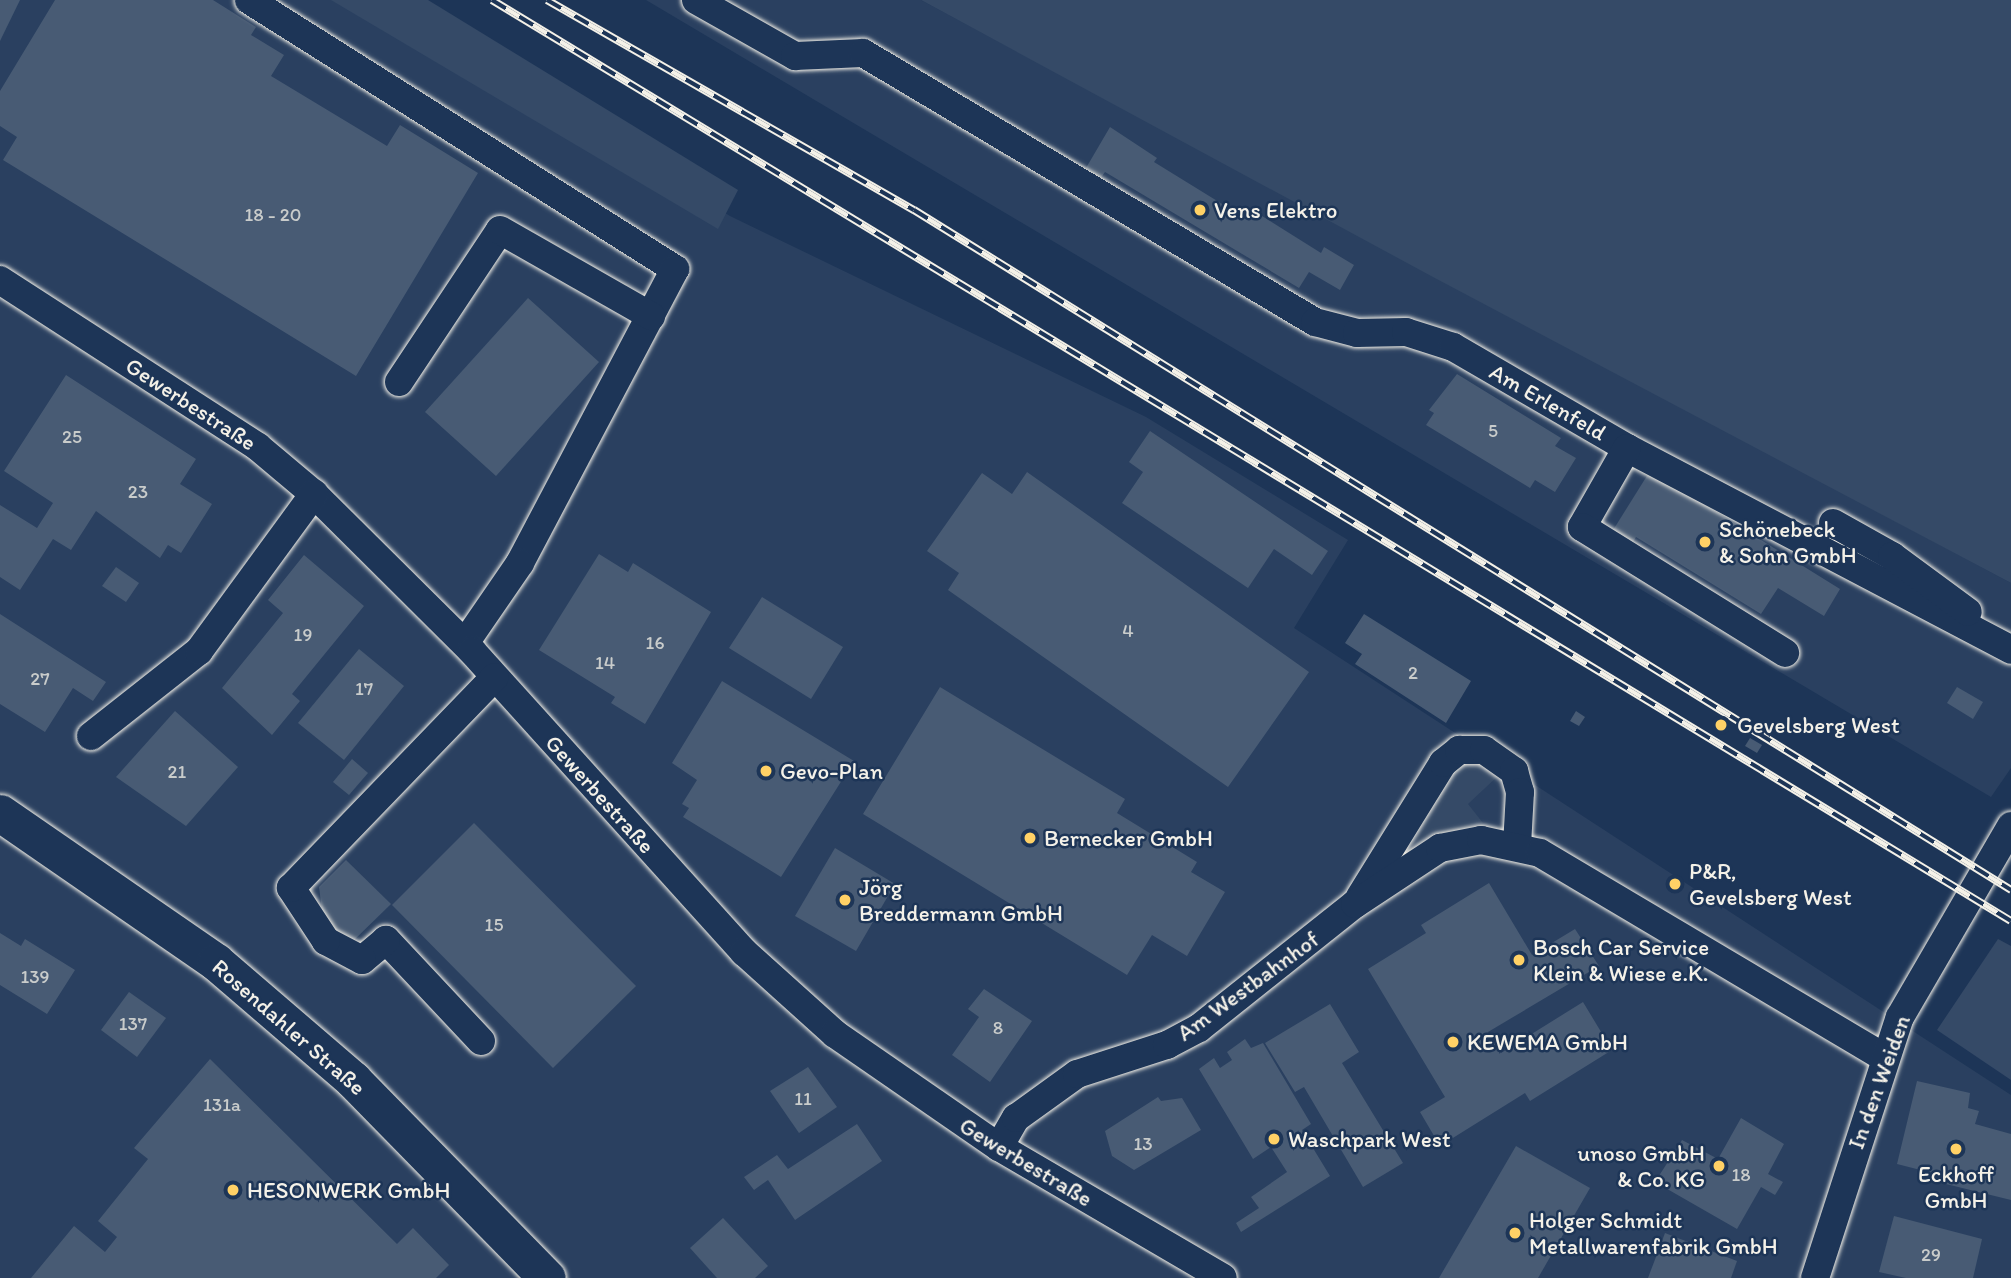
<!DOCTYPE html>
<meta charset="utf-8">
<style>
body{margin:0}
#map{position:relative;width:2011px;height:1278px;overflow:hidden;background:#1d3557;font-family:Itim,sans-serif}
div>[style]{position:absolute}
.built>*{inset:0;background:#2a4060}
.green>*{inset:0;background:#354a67}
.building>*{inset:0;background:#485b74}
.roads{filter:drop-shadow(0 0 2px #f4f1e8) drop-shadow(0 0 2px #f4f1e8)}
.minor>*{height:28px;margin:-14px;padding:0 14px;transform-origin:14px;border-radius:14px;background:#1d3557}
.major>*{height:37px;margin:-18.5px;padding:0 18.5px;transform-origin:18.5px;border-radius:18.5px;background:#1d3557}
.rail>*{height:8px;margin-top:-4px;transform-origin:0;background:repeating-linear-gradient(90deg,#1d3557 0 16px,#f4f1e8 0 32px);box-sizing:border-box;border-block:2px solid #f4f1e8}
.dots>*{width:19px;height:19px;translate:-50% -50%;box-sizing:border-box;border:4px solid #1d3557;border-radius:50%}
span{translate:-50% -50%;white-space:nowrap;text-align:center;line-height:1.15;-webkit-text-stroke:5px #1d3557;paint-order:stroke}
.number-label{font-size:19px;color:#c9cccb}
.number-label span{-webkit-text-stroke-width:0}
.poi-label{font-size:23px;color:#f4f1e8}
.left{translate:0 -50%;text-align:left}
.right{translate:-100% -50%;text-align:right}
.street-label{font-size:23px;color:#f4f1e8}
</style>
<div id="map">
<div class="built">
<div style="clip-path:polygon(0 0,370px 0,730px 216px,1146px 417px,1348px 540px,1294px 628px,2011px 1095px,2011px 1278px,0 1278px)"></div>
<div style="clip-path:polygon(646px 0,921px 0,2011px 583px,2011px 768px,1991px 797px)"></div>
</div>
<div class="green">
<div style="clip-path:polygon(331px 0,428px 0,738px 190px,718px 229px)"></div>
<div style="clip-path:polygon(921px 0,2011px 0,2011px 583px,1433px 277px)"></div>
<div style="clip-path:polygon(1486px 761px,1500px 774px,1468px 804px,1483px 823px,1411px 846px,1450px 773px,1464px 762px)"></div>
<div style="clip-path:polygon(1998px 939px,2011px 946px,2011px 1080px,1937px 1030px)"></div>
</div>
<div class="building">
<div style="clip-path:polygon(0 0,20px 0,0 41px)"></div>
<div style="clip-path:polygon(55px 0,213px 0,256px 27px,251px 35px,284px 55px,271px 76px,387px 146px,400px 125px,478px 173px,356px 376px,3px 160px,17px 137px,0 126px,0 91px)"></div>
<div style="clip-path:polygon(1110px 127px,1157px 158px,1154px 162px,1240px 215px,1246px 206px,1321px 253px,1324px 247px,1354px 265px,1340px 290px,1309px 272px,1299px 288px,1105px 172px,1100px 179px,1086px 168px)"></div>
<div style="clip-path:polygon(528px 298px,599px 362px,496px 476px,425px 412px)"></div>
<div style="clip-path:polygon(1457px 374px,1561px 438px,1555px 446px,1576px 458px,1555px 492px,1535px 480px,1530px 488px,1426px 425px,1434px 413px,1429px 410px)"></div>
<div style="clip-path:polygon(66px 375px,196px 459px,180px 484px,212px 504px,181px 553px,168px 545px,160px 558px,96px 511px,71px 550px,53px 539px,20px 590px,0 577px,0 505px,37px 528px,53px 503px,4px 471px)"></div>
<div style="clip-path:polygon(1150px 431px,1328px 551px,1312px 575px,1274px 549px,1248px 588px,1122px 503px,1143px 472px,1129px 462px)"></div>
<div style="clip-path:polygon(1650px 471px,1840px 589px,1824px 616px,1778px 588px,1761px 614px,1636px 537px,1630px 547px,1610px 535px)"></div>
<div style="clip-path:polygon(1027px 472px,1309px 672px,1228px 787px,948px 590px,959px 573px,927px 551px,982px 473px,1012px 494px)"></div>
<div style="clip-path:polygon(599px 554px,628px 572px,633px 563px,711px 612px,645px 724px,611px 703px,615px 697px,539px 650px)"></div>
<div style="clip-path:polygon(304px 555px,364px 606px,292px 694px,300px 701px,272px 735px,222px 688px,283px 613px,268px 600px)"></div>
<div style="clip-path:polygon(116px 567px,139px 583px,126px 602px,102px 586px)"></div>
<div style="clip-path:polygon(762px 597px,843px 647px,811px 699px,729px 648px)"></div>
<div style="clip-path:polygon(0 614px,106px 682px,93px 701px,73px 688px,45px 732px,0 704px)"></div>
<div style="clip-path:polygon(1364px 614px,1471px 681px,1446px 723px,1355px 664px,1362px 654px,1345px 643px)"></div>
<div style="clip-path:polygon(359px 649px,404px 686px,344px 760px,298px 723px)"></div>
<div style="clip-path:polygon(722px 681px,854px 761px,781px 877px,683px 817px,689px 808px,682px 804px,697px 780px,672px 763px)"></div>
<div style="clip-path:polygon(940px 687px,1125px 799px,1117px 813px,1197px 862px,1191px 872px,1225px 892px,1187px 956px,1152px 935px,1127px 975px,863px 814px)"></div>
<div style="clip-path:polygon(1957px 687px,1983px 702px,1973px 719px,1947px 703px)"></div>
<div style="clip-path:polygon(175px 711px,238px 767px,186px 826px,116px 777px)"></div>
<div style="clip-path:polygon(1576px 711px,1585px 717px,1579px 726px,1570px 721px)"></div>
<div style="clip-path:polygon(1750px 738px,1762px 745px,1757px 753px,1745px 746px)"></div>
<div style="clip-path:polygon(352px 759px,368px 773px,349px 795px,333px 782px)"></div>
<div style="clip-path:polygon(474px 823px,636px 986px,553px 1068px,392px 905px)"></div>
<div style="clip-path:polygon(835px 848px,895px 884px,856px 951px,795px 916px)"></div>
<div style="clip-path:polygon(346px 860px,391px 904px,350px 944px,323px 917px,319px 887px)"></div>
<div style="clip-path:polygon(1489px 883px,1532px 955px,1575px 929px,1599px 966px,1488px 1032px,1501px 1053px,1583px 1002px,1612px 1050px,1530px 1101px,1525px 1093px,1440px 1146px,1420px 1112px,1445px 1097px,1368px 969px,1426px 933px,1421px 925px)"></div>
<div style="clip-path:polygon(0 933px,21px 946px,25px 939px,75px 970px,47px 1014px,0 985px)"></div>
<div style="clip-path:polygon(984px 989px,1032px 1021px,990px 1082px,952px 1055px,979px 1017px,968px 1009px)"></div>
<div style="clip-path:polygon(129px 992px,166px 1018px,137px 1057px,101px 1030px)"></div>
<div style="clip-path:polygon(1330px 1004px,1359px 1052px,1342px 1063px,1403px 1163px,1363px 1187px,1304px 1087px,1295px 1092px,1265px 1043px)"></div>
<div style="clip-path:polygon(1245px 1039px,1251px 1048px,1263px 1043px,1311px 1124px,1302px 1130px,1330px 1176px,1241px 1232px,1236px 1223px,1259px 1208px,1251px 1197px,1287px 1172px,1271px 1147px,1253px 1159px,1199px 1069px,1214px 1058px,1220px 1068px,1232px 1060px,1227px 1052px)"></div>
<div style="clip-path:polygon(210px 1059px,397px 1244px,413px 1228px,449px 1265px,436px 1278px,31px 1278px,74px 1226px,105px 1252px,117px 1237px,98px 1221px,148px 1159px,134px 1148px)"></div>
<div style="clip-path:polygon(808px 1067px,837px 1107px,799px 1133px,770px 1091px)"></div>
<div style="clip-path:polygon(1917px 1081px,1970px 1093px,1968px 1108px,1979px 1111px,1975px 1124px,2011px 1134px,2011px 1200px,1946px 1184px,1948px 1177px,1897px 1164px)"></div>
<div style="clip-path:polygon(1158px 1097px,1161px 1101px,1182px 1098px,1201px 1130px,1134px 1170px,1112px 1156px,1105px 1131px)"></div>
<div style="clip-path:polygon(1741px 1118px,1784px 1144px,1768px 1174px,1783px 1182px,1775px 1195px,1761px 1187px,1737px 1229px,1655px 1182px,1682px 1140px,1718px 1159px)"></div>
<div style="clip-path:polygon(857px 1124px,882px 1161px,795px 1220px,768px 1180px,754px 1190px,744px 1177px,777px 1155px,788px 1169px)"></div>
<div style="clip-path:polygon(1516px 1146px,1590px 1188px,1538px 1278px,1439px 1278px)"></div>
<div style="clip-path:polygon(1894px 1216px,1982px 1239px,1973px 1278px,1906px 1278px,1879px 1272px)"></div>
<div style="clip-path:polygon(723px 1218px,768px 1266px,755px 1278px,717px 1278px,690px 1248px)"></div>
<div style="clip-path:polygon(1665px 1233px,1737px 1261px,1731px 1278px,1648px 1278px)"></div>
</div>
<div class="roads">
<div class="minor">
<div style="left:249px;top:0;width:504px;rotate:32.27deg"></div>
<div style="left:675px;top:269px;width:332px;rotate:117.8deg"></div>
<div style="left:520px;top:563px;width:97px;rotate:124.5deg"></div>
<div style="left:696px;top:0;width:114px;rotate:29.5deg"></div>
<div style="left:795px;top:56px;width:68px;rotate:-2.5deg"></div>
<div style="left:863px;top:53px;width:526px;rotate:30.76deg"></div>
<div style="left:1315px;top:322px;width:43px;rotate:14.7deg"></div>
<div style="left:1357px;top:333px;width:49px;rotate:-1.2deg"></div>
<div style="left:1406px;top:332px;width:49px;rotate:17.7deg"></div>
<div style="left:1453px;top:347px;width:201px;rotate:30.1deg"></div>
<div style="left:1627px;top:448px;width:434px;rotate:27.7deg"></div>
<div style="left:0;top:280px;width:307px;rotate:32.9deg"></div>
<div style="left:258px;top:447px;width:73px;rotate:40deg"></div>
<div style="left:314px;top:494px;width:223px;rotate:44.8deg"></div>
<div style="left:472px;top:651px;width:406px;rotate:47.9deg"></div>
<div style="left:744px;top:952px;width:122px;rotate:42deg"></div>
<div style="left:835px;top:1034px;width:199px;rotate:34.6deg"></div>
<div style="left:999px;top:1147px;width:259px;rotate:30.3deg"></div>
<div style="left:399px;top:382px;width:182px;rotate:-56.4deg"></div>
<div style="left:500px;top:230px;width:174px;rotate:29.7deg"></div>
<div style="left:1627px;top:448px;width:91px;rotate:119.7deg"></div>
<div style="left:1582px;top:527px;width:239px;rotate:31.8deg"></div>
<div style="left:1833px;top:523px;width:68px;rotate:29.2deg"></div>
<div style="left:1892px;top:556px;width:94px;rotate:36.4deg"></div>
<div style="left:91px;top:736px;width:137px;rotate:-38.2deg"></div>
<div style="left:199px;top:651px;width:195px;rotate:-53.8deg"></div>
<div style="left:1360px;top:897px;width:158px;rotate:-58.2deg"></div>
<div style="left:1443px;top:763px;width:21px;rotate:-39deg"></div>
<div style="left:1459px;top:750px;width:25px"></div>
<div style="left:1484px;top:750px;width:37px;rotate:35deg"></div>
<div style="left:1514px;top:771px;width:22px;rotate:74deg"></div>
<div style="left:1520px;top:792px;width:53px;rotate:93.2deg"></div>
<div style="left:481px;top:1041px;width:139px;rotate:-133.2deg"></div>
<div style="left:386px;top:940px;width:31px;rotate:140deg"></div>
<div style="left:362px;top:960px;width:41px;rotate:-152.2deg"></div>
<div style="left:326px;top:941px;width:64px;rotate:-123.4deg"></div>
<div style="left:291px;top:888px;width:293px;rotate:-46deg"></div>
<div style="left:999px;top:1147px;width:34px;rotate:-60deg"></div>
<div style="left:1016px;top:1118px;width:75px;rotate:-35.8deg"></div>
<div style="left:1077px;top:1074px;width:95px;rotate:-17.9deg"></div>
<div style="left:1167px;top:1045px;width:36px;rotate:-28deg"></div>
<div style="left:1199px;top:1028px;width:199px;rotate:-38.5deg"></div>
<div style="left:1355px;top:904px;width:102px;rotate:-33.4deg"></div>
<div style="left:1440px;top:848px;width:42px;rotate:-11deg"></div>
<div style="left:1481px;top:840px;width:60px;rotate:12.4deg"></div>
<div style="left:1540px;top:853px;width:399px;rotate:30.7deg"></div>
<div style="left:1815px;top:1278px;width:274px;rotate:-72deg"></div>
<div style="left:1900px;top:1017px;width:221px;rotate:-59.8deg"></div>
</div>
<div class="major">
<div style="left:0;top:813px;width:262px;rotate:34.6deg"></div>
<div style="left:216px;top:962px;width:181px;rotate:40.7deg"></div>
<div style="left:353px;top:1080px;width:277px;rotate:45.6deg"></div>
</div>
</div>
<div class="rail">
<div style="left:492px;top:0;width:1776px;rotate:31.23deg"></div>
<div style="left:547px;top:0;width:423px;rotate:29.8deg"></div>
<div style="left:914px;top:210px;width:1291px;rotate:31.79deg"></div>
</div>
<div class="dots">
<div style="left:1200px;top:210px;background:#ffd166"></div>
<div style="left:1705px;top:542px;background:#ffd166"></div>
<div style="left:1721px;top:725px;background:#ffd166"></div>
<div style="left:766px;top:771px;background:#ffd166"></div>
<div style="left:1030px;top:838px;background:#ffd166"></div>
<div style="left:1675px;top:884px;background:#ffd166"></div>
<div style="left:845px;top:900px;background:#ffd166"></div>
<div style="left:1519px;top:960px;background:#ffd166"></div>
<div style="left:1453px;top:1042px;background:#ffd166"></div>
<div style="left:1274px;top:1139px;background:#ffd166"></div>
<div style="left:1956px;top:1149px;background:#ffd166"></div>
<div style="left:1719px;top:1166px;background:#ffd166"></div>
<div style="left:233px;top:1190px;background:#ffd166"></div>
<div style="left:1515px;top:1233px;background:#ffd166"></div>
</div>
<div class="number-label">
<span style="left:273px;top:215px">18 - 20</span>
<span style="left:1493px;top:431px">5</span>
<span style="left:72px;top:437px">25</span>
<span style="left:138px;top:492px">23</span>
<span style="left:1128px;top:631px">4</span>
<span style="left:303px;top:635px">19</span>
<span style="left:655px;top:643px">16</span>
<span style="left:605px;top:663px">14</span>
<span style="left:1413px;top:673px">2</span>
<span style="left:40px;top:679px">27</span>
<span style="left:364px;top:689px">17</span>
<span style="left:177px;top:772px">21</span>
<span style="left:494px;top:925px">15</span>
<span style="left:35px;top:977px">139</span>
<span style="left:133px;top:1024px">137</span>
<span style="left:998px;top:1028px">8</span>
<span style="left:803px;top:1099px">11</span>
<span style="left:222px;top:1105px">131a</span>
<span style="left:1143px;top:1144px">13</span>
<span style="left:1741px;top:1175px">18</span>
<span style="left:1931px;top:1255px">29</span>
</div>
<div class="poi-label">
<span class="left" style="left:1214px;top:210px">Vens Elektro</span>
<span class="left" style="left:1719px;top:542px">Schönebeck<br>&amp; Sohn GmbH</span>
<span class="left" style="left:1737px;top:725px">Gevelsberg West</span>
<span class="left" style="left:780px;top:771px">Gevo-Plan</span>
<span class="left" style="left:1044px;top:838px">Bernecker GmbH</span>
<span class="left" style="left:1689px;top:884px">P&amp;R,<br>Gevelsberg West</span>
<span class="left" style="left:859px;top:900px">Jörg<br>Breddermann GmbH</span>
<span class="left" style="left:1533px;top:960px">Bosch Car Service<br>Klein &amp; Wiese e.K.</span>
<span class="left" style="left:1467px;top:1042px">KEWEMA GmbH</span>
<span class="left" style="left:1288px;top:1139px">Waschpark West</span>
<span class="right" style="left:1705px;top:1166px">unoso GmbH<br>&amp; Co. KG</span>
<span style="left:1956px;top:1187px">Eckhoff<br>GmbH</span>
<span class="left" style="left:247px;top:1190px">HESONWERK GmbH</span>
<span class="left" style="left:1529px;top:1233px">Holger Schmidt<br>Metallwarenfabrik GmbH</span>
</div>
<div class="street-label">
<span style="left:1548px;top:402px;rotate:30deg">Am Erlenfeld</span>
<span style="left:191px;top:404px;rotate:33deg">Gewerbestraße</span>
<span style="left:600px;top:794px;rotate:48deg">Gewerbestraße</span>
<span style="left:1248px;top:986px;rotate:-36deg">Am Westbahnhof</span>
<span style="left:289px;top:1027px;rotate:41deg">Rosendahler Straße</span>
<span style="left:1879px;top:1082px;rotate:-70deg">In den Weiden</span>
<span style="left:1026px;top:1162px;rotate:31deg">Gewerbestraße</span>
</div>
</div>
